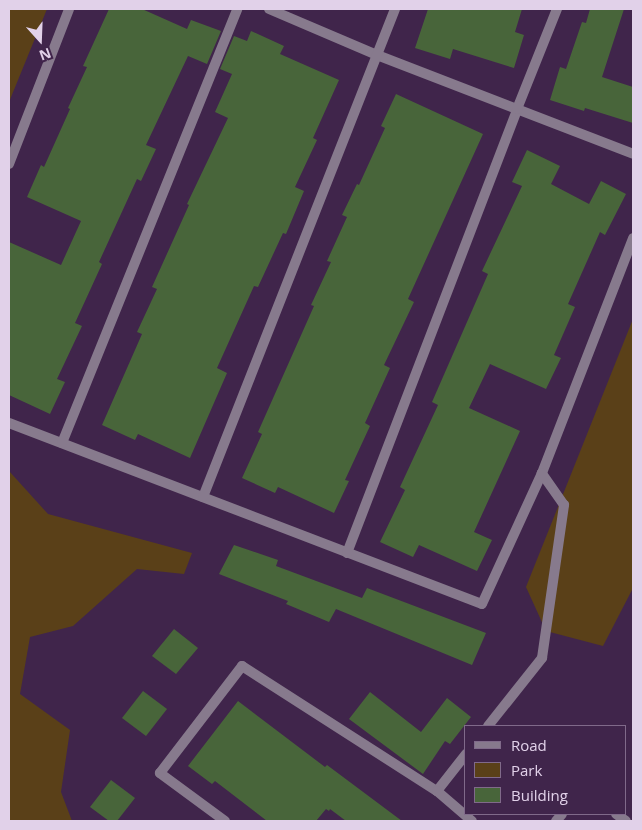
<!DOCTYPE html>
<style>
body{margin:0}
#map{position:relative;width:642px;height:830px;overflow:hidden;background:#40254b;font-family:"Open Sans",sans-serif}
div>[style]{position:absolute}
.green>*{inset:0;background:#5a4018}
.building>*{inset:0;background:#48653a}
.minor>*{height:10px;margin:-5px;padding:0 5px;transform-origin:5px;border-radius:5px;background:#877a8d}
span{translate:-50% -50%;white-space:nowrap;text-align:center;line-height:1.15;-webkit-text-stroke:5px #40254b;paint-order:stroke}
.frame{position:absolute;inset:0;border:10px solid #e1d1e9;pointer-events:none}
.legend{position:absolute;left:464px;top:725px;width:162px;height:90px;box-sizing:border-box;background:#40254b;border:1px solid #806a8a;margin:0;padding:6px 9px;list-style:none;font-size:15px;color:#e1d1e9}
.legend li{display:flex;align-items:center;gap:10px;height:25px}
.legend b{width:25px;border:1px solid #806a8a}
.north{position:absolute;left:15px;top:15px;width:50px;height:50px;-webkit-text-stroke:4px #40254b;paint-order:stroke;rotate:160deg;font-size:14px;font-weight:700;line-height:20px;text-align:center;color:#e1d1e9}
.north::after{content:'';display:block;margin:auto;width:18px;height:22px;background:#e1d1e9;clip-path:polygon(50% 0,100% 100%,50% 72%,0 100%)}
</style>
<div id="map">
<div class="green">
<div style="clip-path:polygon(9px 9px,47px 9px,9px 102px)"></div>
<div style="clip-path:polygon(633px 319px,633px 588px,603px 646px,546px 631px,526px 587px)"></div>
<div style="clip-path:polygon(9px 471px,48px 514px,192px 553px,184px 574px,137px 569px,73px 626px,30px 637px,20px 694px,70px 730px,61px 792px,72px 821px,9px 821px)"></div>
</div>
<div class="building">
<div style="clip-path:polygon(109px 9px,142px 9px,187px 29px,191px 20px,221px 31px,207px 64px,188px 56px,146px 145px,156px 149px,141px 181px,137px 179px,99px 262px,102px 264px,75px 323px,82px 326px,57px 379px,65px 382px,50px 414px,9px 395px,9px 242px,61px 265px,81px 221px,27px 197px,41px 165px,44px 167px,70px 109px,68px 108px,87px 67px,83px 66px)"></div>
<div style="clip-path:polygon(428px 9px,522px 9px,515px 32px,524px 35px,514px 68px,453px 49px,450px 59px,415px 48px)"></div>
<div style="clip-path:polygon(590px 9px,624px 9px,602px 77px,633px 87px,633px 123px,585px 108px,584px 111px,550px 100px,560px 67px,566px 69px,582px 22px,586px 23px)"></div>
<div style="clip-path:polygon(251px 31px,284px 46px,280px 54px,339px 80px,313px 138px,317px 140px,295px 187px,304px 191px,286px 234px,283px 233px,258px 287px,254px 286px,217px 368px,227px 373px,190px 458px,138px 434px,135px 440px,102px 425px,142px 334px,137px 332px,157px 289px,152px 287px,189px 205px,187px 204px,228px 118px,215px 112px,232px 74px,220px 69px,234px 36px,247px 41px)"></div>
<div style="clip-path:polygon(396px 94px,483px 134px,408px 299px,414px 302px,384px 365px,390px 368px,365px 423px,370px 426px,345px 480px,349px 481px,334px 513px,278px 487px,275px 493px,242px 478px,262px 434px,258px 432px,314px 306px,311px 305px,331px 262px,327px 261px,347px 217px,342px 215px,357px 184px,359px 185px,385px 128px,381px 126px)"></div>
<div style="clip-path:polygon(527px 150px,560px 166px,551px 184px,589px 204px,601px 181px,626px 194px,605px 235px,600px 232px,568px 304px,575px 307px,554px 355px,561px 358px,546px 389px,490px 364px,469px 408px,520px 431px,474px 532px,492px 540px,477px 571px,419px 545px,413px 557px,380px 542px,405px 490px,400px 487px,438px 405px,432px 402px,488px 274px,482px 271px,522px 186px,512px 182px)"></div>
<div style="clip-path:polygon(234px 545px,278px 560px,276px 566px,362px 598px,367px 588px,486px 633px,472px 665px,336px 609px,329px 622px,286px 604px,288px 601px,219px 574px)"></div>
<div style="clip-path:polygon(174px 629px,198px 648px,176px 674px,152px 656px)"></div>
<div style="clip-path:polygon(143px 691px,167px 709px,146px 736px,122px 718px)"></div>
<div style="clip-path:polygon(370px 692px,421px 732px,447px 698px,471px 717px,450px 744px,445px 741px,423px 774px,349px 719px)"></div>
<div style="clip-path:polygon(238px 701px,325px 767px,327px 765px,402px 821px,346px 821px,330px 809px,329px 811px,326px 809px,316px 821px,267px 821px,215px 781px,212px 784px,188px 766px)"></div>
<div style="clip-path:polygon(111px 780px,135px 798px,117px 821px,109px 821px,90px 807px)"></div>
</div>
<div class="minor">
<div style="left:269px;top:9px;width:117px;rotate:23.1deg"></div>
<div style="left:377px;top:55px;width:274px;rotate:21.1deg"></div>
<div style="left:9px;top:164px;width:166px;rotate:-68.8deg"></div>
<div style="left:9px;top:423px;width:506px;rotate:20.94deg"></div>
<div style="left:482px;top:604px;width:144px;rotate:-65.4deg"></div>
<div style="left:542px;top:473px;width:252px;rotate:-68.8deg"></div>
<div style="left:62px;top:443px;width:468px;rotate:-68deg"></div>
<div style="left:203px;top:497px;width:524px;rotate:-68.52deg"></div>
<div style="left:347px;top:553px;width:475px;rotate:-69deg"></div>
<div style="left:517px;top:109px;width:108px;rotate:-68.2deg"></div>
<div style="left:488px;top:726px;width:87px;rotate:-51.5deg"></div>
<div style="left:542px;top:658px;width:155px;rotate:-81.8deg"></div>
<div style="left:564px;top:505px;width:39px;rotate:-125deg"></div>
<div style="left:437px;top:791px;width:47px;rotate:-51.9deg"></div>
<div style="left:616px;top:814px;width:12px;rotate:35deg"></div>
<div style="left:225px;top:821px;width:81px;rotate:-143.6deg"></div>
<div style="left:160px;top:773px;width:135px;rotate:-52.5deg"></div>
<div style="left:242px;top:666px;width:232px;rotate:32.7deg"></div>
<div style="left:437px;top:791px;width:46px;rotate:40.6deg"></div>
<div style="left:556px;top:821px;width:9px;rotate:-49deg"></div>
</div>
<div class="frame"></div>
<ul class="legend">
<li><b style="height:6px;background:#877a8d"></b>Road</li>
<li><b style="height:14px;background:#5a4018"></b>Park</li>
<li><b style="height:14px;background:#48653a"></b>Building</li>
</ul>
<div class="north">N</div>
</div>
